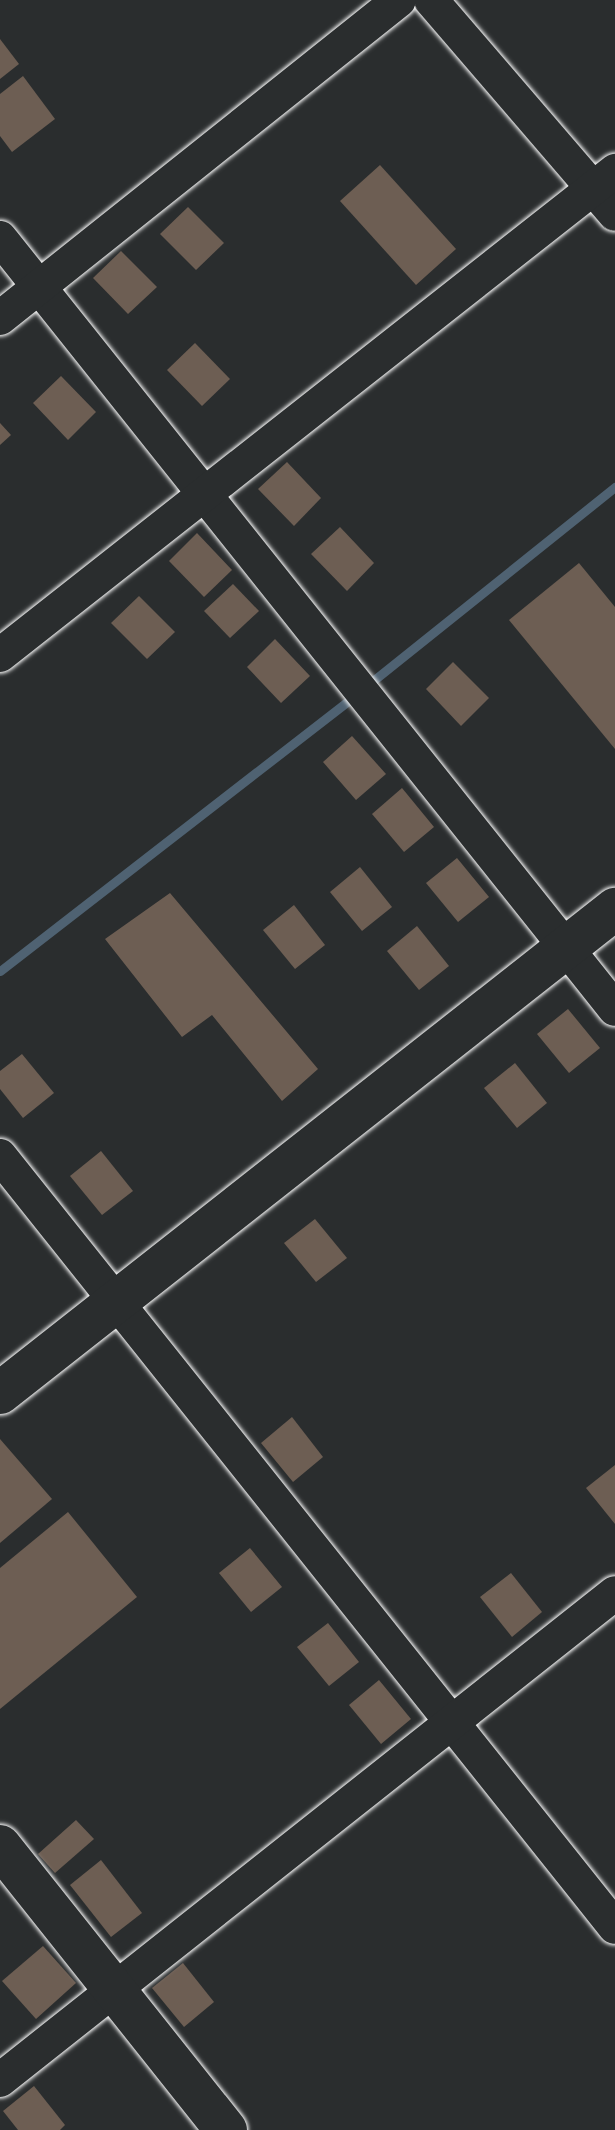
<!DOCTYPE html>
<style>
body{margin:0}
#map{position:relative;width:615px;height:2130px;overflow:hidden;background:#2a2d2e;font-family:"Indie Flower",sans-serif}
div>[style]{position:absolute}
.stream>*{height:9px;margin:-4.5px;padding:0 4.5px;transform-origin:4.5px;border-radius:4.5px;background:#4f6272}
.building>*{inset:0;background:#6d5e53}
.roads{filter:drop-shadow(0 0 2px #fff) drop-shadow(0 0 2px #fff)}
.minor>*{height:34px;margin:-17px;padding:0 17px;transform-origin:17px;border-radius:17px;background:#2a2d2e}
.tertiary>*{height:42px;margin:-21px;padding:0 21px;transform-origin:21px;border-radius:21px;background:#2a2d2e}
span{translate:-50% -50%;white-space:nowrap;text-align:center;line-height:1.15;-webkit-text-stroke:6px #2a2d2e;paint-order:stroke}
</style>
<div id="map">
<div class="stream">
<div style="left:0;top:971px;width:442px;rotate:-37.8deg"></div>
<div style="left:349px;top:700px;width:341px;rotate:-38.7deg"></div>
</div>
<div class="building">
<div style="clip-path:polygon(0 39px,19px 64px,0 79px)"></div>
<div style="clip-path:polygon(23px 76px,55px 119px,12px 152px,0 136px,0 94px)"></div>
<div style="clip-path:polygon(380px 165px,456px 249px,416px 285px,340px 201px)"></div>
<div style="clip-path:polygon(188px 207px,224px 243px,196px 270px,160px 234px)"></div>
<div style="clip-path:polygon(121px 251px,157px 287px,128px 314px,93px 278px)"></div>
<div style="clip-path:polygon(195px 343px,230px 379px,202px 406px,167px 370px)"></div>
<div style="clip-path:polygon(61px 376px,96px 412px,68px 440px,33px 403px)"></div>
<div style="clip-path:polygon(0 423px,11px 435px,0 445px)"></div>
<div style="clip-path:polygon(287px 462px,321px 498px,294px 526px,258px 489px)"></div>
<div style="clip-path:polygon(340px 527px,374px 563px,347px 591px,311px 554px)"></div>
<div style="clip-path:polygon(197px 533px,232px 570px,204px 597px,169px 561px)"></div>
<div style="clip-path:polygon(579px 563px,615px 607px,615px 749px,509px 620px)"></div>
<div style="clip-path:polygon(233px 584px,259px 611px,230px 638px,204px 611px)"></div>
<div style="clip-path:polygon(139px 596px,175px 632px,147px 659px,111px 623px)"></div>
<div style="clip-path:polygon(275px 639px,310px 676px,281px 703px,247px 667px)"></div>
<div style="clip-path:polygon(453px 662px,489px 698px,461px 726px,426px 689px)"></div>
<div style="clip-path:polygon(352px 736px,386px 774px,356px 800px,323px 762px)"></div>
<div style="clip-path:polygon(402px 788px,434px 827px,404px 852px,372px 814px)"></div>
<div style="clip-path:polygon(457px 858px,489px 897px,458px 922px,426px 883px)"></div>
<div style="clip-path:polygon(360px 867px,392px 907px,362px 931px,330px 892px)"></div>
<div style="clip-path:polygon(170px 893px,318px 1069px,282px 1101px,212px 1015px,182px 1037px,105px 939px)"></div>
<div style="clip-path:polygon(294px 905px,325px 945px,295px 969px,263px 930px)"></div>
<div style="clip-path:polygon(417px 926px,449px 966px,419px 990px,387px 951px)"></div>
<div style="clip-path:polygon(568px 1009px,600px 1048px,569px 1073px,537px 1034px)"></div>
<div style="clip-path:polygon(22px 1054px,54px 1093px,23px 1118px,0 1089px,0 1071px)"></div>
<div style="clip-path:polygon(515px 1063px,547px 1103px,517px 1128px,484px 1088px)"></div>
<div style="clip-path:polygon(101px 1151px,133px 1191px,102px 1215px,70px 1176px)"></div>
<div style="clip-path:polygon(315px 1219px,347px 1258px,316px 1282px,284px 1243px)"></div>
<div style="clip-path:polygon(292px 1417px,323px 1457px,293px 1482px,261px 1443px)"></div>
<div style="clip-path:polygon(0 1439px,52px 1499px,0 1543px)"></div>
<div style="clip-path:polygon(615px 1465px,615px 1524px,586px 1488px)"></div>
<div style="clip-path:polygon(68px 1512px,137px 1597px,0 1709px,0 1568px)"></div>
<div style="clip-path:polygon(250px 1548px,282px 1587px,251px 1612px,219px 1573px)"></div>
<div style="clip-path:polygon(511px 1573px,542px 1612px,512px 1637px,480px 1597px)"></div>
<div style="clip-path:polygon(328px 1623px,359px 1662px,329px 1686px,297px 1647px)"></div>
<div style="clip-path:polygon(379px 1680px,411px 1719px,381px 1744px,349px 1705px)"></div>
<div style="clip-path:polygon(76px 1820px,94px 1839px,55px 1873px,38px 1854px)"></div>
<div style="clip-path:polygon(101px 1860px,142px 1913px,111px 1937px,70px 1885px)"></div>
<div style="clip-path:polygon(43px 1946px,76px 1983px,36px 2019px,2px 1981px)"></div>
<div style="clip-path:polygon(183px 1963px,214px 2002px,184px 2027px,152px 1988px)"></div>
<div style="clip-path:polygon(34px 2086px,65px 2125px,60px 2130px,18px 2130px,3px 2111px)"></div>
</div>
<div class="roads">
<div class="minor">
<div style="left:431px;top:0;width:282px;rotate:49.3deg"></div>
<div style="left:0;top:238px;width:986px;rotate:51.42deg"></div>
<div style="left:0;top:318px;width:510px;rotate:-38.55deg"></div>
<div style="left:0;top:655px;width:783px;rotate:-38.2deg"></div>
<div style="left:0;top:1156px;width:986px;rotate:51.42deg"></div>
<div style="left:0;top:2080px;width:784px;rotate:-38.37deg"></div>
</div>
<div class="tertiary">
<div style="left:0;top:1393px;width:783px;rotate:-38.2deg"></div>
<div style="left:0;top:1846px;width:363px;rotate:51.5deg"></div>
</div>
</div>
</div>
